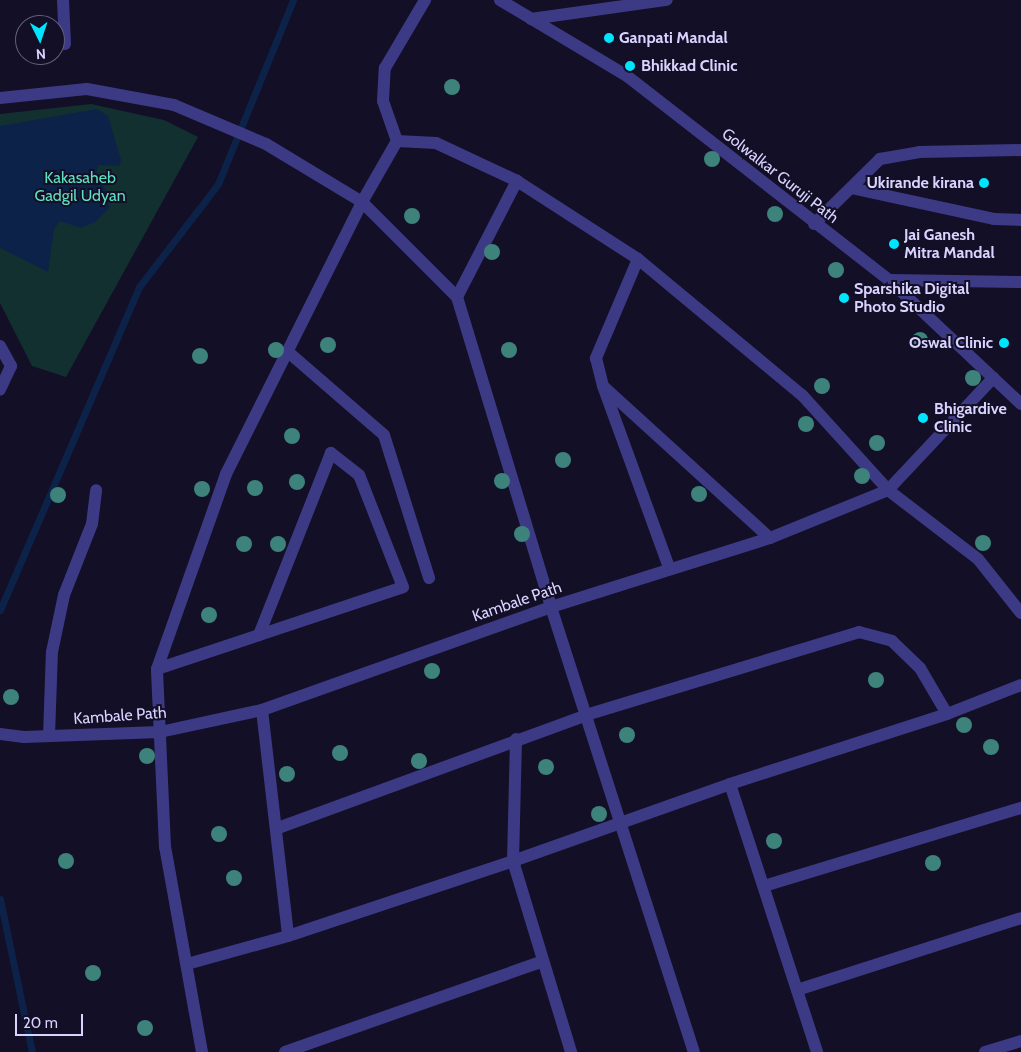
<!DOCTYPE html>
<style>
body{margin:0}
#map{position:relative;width:1021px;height:1052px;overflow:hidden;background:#130f26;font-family:Cabin,sans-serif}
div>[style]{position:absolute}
.green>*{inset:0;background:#12302f}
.water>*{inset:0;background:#0c2248}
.stream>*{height:7px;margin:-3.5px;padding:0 3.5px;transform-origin:3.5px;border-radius:3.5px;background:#0c2248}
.minor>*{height:12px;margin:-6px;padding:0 6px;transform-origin:6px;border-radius:6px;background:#3d3a85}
.trees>*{width:16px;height:16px;margin:-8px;border-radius:50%;background:#3d827b}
.dots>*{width:14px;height:14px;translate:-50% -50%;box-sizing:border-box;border:2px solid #130f26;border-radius:50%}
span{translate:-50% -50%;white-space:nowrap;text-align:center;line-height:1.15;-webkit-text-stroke:4px #130f26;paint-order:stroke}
.poi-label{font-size:16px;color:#d9d4ff;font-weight:700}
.left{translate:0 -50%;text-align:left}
.right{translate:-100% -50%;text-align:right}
.street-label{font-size:16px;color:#d9d4ff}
.park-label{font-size:16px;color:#5fe0c0}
.north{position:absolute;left:15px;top:15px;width:50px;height:50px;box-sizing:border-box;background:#130f26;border:1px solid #625e7d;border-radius:50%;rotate:176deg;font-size:14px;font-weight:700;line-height:20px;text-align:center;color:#d9d4ff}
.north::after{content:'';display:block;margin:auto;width:18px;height:22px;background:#00e5ff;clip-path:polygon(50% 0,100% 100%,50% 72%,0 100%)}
.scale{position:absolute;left:15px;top:1014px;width:68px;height:22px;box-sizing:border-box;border:2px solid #d9d4ff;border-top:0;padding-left:6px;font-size:15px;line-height:18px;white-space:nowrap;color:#d9d4ff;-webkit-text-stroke:4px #130f26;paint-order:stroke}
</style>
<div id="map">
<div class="green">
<div style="clip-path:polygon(91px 104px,164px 120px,198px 137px,66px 377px,32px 366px,0 303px,0 114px)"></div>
</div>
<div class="water">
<div style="clip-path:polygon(97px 109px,108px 116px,121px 160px,119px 166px,98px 165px,97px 173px,108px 195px,109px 208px,95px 222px,81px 228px,60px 221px,54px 229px,48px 272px,0 248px,0 126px)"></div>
</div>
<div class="stream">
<div style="left:0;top:610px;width:352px;rotate:-66.7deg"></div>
<div style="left:139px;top:287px;width:130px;rotate:-52.5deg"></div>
<div style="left:218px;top:184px;width:199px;rotate:-67.8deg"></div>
<div style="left:0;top:899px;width:156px;rotate:78.2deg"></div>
</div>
<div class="minor">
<div style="left:63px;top:0;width:44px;rotate:87.4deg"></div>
<div style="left:500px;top:0;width:148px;rotate:30.9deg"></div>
<div style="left:627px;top:76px;width:332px;rotate:37.9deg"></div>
<div style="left:889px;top:280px;width:181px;rotate:43.2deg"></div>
<div style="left:531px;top:19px;width:137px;rotate:-8deg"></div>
<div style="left:0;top:98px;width:87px;rotate:-5.9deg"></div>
<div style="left:87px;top:89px;width:88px;rotate:10.4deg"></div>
<div style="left:174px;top:105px;width:100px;rotate:23deg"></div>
<div style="left:266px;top:144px;width:112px;rotate:31.1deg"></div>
<div style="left:362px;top:202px;width:134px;rotate:45deg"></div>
<div style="left:457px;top:297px;width:324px;rotate:73.1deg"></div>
<div style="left:551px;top:607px;width:467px;rotate:72.2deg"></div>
<div style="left:397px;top:141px;width:42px;rotate:-109.3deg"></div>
<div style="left:383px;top:101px;width:33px;rotate:-87deg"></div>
<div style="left:385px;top:68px;width:79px;rotate:-59.5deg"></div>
<div style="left:851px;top:188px;width:146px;rotate:12.2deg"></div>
<div style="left:994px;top:219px;width:27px;rotate:2deg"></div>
<div style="left:814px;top:224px;width:93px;rotate:-44.6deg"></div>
<div style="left:880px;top:159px;width:40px;rotate:-10deg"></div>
<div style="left:919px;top:152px;width:102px;rotate:-1.1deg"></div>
<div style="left:638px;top:259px;width:108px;rotate:113deg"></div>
<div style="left:596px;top:358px;width:29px;rotate:76deg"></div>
<div style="left:603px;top:386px;width:193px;rotate:70deg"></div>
<div style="left:889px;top:280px;width:132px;rotate:0.9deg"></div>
<div style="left:457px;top:297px;width:131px;rotate:-62.7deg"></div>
<div style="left:0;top:346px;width:23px;rotate:61deg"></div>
<div style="left:11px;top:366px;width:26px;rotate:115deg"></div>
<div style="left:287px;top:351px;width:128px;rotate:40.9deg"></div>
<div style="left:384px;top:435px;width:150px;rotate:72.5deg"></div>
<div style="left:605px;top:388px;width:223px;rotate:42.3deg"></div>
<div style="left:157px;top:669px;width:259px;rotate:-18.4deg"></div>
<div style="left:403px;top:587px;width:120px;rotate:-111.4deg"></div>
<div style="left:359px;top:475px;width:36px;rotate:-142deg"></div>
<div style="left:331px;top:453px;width:196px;rotate:111.6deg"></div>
<div style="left:262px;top:710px;width:227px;rotate:83.4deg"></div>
<div style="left:0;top:734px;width:24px;rotate:7deg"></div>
<div style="left:24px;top:737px;width:136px;rotate:-2.1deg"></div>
<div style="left:160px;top:732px;width:104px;rotate:-12.2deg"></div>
<div style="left:262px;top:710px;width:307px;rotate:-19.6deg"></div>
<div style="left:551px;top:607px;width:230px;rotate:-17.5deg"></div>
<div style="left:770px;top:538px;width:127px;rotate:-22.1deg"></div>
<div style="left:888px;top:490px;width:154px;rotate:-46.8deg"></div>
<div style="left:49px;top:736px;width:84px;rotate:-88deg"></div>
<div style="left:52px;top:652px;width:58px;rotate:-78.1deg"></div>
<div style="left:64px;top:595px;width:76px;rotate:-68.5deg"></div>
<div style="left:92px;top:524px;width:34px;rotate:-83deg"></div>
<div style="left:516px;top:739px;width:122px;rotate:91.4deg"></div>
<div style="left:513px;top:861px;width:200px;rotate:73.1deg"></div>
<div style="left:730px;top:784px;width:282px;rotate:72deg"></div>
<div style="left:278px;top:828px;width:328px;rotate:-20.1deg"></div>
<div style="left:586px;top:715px;width:285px;rotate:-16.9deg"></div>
<div style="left:859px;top:632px;width:34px;rotate:15deg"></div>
<div style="left:892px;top:641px;width:39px;rotate:44deg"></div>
<div style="left:920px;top:668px;width:53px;rotate:59.6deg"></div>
<div style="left:764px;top:886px;width:269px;rotate:-16.9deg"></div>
<div style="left:187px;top:964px;width:105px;rotate:-15.5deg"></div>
<div style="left:288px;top:936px;width:237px;rotate:-18.4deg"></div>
<div style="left:513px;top:861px;width:230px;rotate:-19.5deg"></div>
<div style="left:730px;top:784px;width:228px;rotate:-17.9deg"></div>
<div style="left:947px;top:714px;width:79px;rotate:-21.4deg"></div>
<div style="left:797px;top:990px;width:235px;rotate:-17.8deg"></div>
<div style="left:202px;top:1052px;width:208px;rotate:-100.2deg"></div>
<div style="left:165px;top:847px;width:178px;rotate:-92.6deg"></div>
<div style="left:157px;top:669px;width:207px;rotate:-70.5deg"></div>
<div style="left:226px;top:474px;width:304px;rotate:-63.4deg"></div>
<div style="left:362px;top:202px;width:70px;rotate:-60.2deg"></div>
<div style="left:397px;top:141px;width:39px;rotate:3deg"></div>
<div style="left:436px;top:143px;width:89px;rotate:25.1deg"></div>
<div style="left:517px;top:181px;width:144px;rotate:32.8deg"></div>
<div style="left:638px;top:259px;width:213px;rotate:39.7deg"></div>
<div style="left:802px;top:395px;width:128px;rotate:47.8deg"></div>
<div style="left:888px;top:490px;width:113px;rotate:37.5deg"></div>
<div style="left:978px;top:559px;width:69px;rotate:51.5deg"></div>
<div style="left:285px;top:1052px;width:271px;rotate:-19.4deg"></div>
<div style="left:985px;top:1052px;width:38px;rotate:-17deg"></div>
</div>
<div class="trees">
<div style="left:452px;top:87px"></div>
<div style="left:712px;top:159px"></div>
<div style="left:775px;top:214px"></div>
<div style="left:412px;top:216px"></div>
<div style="left:492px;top:252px"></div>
<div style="left:836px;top:270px"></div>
<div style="left:920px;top:340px"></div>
<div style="left:328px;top:345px"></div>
<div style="left:276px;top:350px"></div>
<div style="left:509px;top:350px"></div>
<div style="left:200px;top:356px"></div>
<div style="left:973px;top:378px"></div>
<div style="left:822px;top:386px"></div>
<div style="left:806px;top:424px"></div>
<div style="left:292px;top:436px"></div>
<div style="left:877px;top:443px"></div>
<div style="left:563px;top:460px"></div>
<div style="left:862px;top:476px"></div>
<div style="left:502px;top:481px"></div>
<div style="left:297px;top:482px"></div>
<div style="left:255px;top:488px"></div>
<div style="left:202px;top:489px"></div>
<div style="left:699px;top:494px"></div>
<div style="left:58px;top:495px"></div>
<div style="left:522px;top:534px"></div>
<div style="left:983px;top:543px"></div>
<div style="left:244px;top:544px"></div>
<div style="left:278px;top:544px"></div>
<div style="left:209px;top:615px"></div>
<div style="left:432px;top:671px"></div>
<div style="left:876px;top:680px"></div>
<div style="left:11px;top:697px"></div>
<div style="left:964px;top:725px"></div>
<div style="left:627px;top:735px"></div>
<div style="left:991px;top:747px"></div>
<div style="left:340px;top:753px"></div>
<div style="left:147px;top:756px"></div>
<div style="left:419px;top:761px"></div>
<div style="left:546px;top:767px"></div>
<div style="left:287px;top:774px"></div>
<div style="left:599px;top:814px"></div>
<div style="left:219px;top:834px"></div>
<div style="left:774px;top:841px"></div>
<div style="left:66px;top:861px"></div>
<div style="left:933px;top:863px"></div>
<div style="left:234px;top:878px"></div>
<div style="left:93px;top:973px"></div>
<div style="left:145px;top:1028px"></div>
</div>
<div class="dots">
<div style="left:609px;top:38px;background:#00e5ff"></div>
<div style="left:630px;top:66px;background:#00e5ff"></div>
<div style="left:984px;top:183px;background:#00e5ff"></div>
<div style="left:894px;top:244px;background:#00e5ff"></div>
<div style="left:844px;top:298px;background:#00e5ff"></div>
<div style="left:1004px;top:343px;background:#00e5ff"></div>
<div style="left:923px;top:418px;background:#00e5ff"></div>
</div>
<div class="poi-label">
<span class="left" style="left:619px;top:38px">Ganpati Mandal</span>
<span class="left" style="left:641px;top:66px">Bhikkad Clinic</span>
<span class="right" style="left:974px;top:183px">Ukirande kirana</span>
<span class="left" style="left:904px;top:244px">Jai Ganesh<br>Mitra Mandal</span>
<span class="left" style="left:854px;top:298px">Sparshika Digital<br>Photo Studio</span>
<span class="right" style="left:993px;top:343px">Oswal Clinic</span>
<span class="left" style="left:934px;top:418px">Bhigardive<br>Clinic</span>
</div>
<div class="street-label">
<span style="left:780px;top:176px;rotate:38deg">Golwalkar Guruji Path</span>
<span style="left:517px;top:602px;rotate:-19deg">Kambale Path</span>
<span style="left:120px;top:716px;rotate:-4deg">Kambale Path</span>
</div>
<div class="park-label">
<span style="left:80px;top:187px">Kakasaheb<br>Gadgil Udyan</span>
</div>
<div class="north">N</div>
<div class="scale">20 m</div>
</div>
